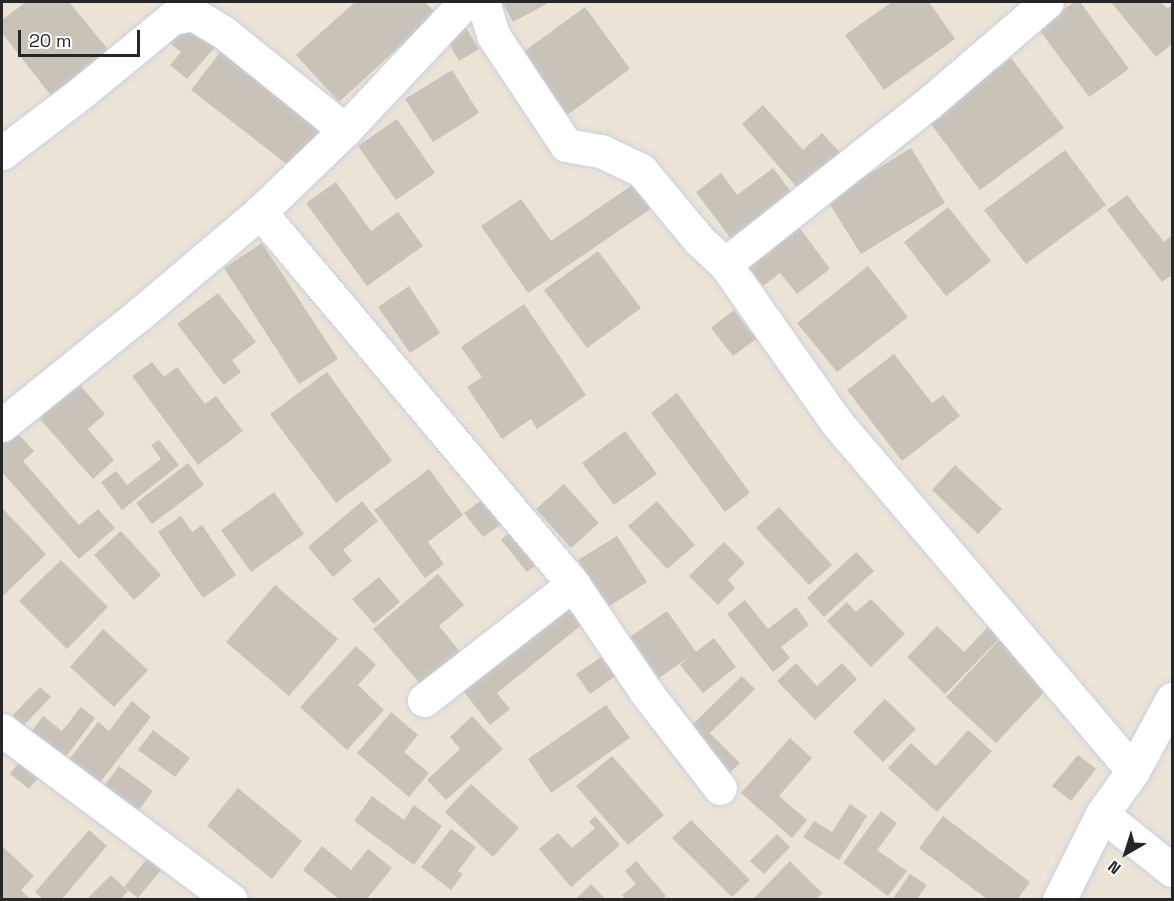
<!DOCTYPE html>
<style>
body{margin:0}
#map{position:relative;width:1174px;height:901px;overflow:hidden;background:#ebe3d6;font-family:"Space Grotesk",sans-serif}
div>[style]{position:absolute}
.building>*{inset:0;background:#c9c2b9}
.roads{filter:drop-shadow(0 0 2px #cbcfe2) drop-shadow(0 0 2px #cbcfe2)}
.minor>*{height:33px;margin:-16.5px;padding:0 16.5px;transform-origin:16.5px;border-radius:16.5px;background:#fff}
span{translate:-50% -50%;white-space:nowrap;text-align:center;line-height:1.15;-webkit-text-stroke:4.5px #fff;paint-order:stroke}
.frame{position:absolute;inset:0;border:3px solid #262626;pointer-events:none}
.north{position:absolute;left:1096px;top:823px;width:60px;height:60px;-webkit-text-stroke:4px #fff;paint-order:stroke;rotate:219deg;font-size:16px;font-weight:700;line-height:24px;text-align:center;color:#262626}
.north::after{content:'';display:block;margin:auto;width:21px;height:27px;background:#262626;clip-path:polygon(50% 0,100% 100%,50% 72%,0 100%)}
.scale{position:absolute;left:18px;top:30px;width:122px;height:27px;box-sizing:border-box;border:3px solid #262626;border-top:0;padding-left:8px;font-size:18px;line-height:21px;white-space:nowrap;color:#262626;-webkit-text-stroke:4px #fff;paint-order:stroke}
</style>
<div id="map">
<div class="building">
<div style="clip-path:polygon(26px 2px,69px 2px,110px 52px,52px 97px,2px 33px,2px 20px)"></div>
<div style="clip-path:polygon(355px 2px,425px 2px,436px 13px,339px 102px,296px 55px)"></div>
<div style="clip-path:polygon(502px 2px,550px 2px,513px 22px)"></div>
<div style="clip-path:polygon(892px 2px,929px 2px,955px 39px,884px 90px,845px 35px)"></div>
<div style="clip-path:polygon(1074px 2px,1080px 2px,1129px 69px,1089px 97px,1038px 28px)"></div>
<div style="clip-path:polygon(1111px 2px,1161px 2px,1167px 9px,1172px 5px,1172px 44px,1156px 57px)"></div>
<div style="clip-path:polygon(585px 7px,630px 69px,567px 115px,522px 53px)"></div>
<div style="clip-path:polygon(184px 17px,216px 46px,187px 79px,170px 65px,181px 52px,165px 39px)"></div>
<div style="clip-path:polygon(466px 28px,479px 49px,459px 61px,447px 40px)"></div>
<div style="clip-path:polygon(222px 50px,324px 126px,292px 168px,191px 90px)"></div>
<div style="clip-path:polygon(1011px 58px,1064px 128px,980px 190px,928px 120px)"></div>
<div style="clip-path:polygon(452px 70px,479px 113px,433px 142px,405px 99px)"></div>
<div style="clip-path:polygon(763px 105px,803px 150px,822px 133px,842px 155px,801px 192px,742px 124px)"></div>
<div style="clip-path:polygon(397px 119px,435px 173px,396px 200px,358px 146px)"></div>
<div style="clip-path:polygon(911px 148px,945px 203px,861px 254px,827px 200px)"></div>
<div style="clip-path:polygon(1065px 150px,1106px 205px,1026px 264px,984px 210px)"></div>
<div style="clip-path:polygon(773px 168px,795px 197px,734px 243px,696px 192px,721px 173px,737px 195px)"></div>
<div style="clip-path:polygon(336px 182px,371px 231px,398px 212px,423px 246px,367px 286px,306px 203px)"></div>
<div style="clip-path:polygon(635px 183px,652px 208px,528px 293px,481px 226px,521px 199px,551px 241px)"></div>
<div style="clip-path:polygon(1127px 195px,1164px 242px,1172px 235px,1172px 275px,1162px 282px,1107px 210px)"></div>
<div style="clip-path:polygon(948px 207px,991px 261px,946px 296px,904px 242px)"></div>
<div style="clip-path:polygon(793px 219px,830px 269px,797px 294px,780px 273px,763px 286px,741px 258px)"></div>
<div style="clip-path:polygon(262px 243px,338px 359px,299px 384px,224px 268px)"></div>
<div style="clip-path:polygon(598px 251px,641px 308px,587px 348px,544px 290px)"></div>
<div style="clip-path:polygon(868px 266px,908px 317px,837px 372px,797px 323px)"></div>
<div style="clip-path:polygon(409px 286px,440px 333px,410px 353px,378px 307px)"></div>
<div style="clip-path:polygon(218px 293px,256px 342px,232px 360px,241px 372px,224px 385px,177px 324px)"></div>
<div style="clip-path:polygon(524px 304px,586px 395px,537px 429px,531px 419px,502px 439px,467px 387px,482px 377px,461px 347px)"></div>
<div style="clip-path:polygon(734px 310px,756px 339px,733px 356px,711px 328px)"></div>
<div style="clip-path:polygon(894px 354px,932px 403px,943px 395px,960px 416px,902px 461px,847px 390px)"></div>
<div style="clip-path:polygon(152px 362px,164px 377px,177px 367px,205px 404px,216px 396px,243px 431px,198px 465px,132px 376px)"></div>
<div style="clip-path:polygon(327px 372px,392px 461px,336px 503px,270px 414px)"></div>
<div style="clip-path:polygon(78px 383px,105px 414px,88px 429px,114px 460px,93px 479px,39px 418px)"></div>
<div style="clip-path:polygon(677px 393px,750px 493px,725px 512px,651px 413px)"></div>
<div style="clip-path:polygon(12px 427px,34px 451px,23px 461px,79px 525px,98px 509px,115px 528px,79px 559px,2px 472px,2px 436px)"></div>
<div style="clip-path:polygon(625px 431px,657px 474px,614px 505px,582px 463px)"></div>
<div style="clip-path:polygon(159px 440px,179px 465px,122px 510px,101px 482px,116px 471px,127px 485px,161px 459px,151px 445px)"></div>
<div style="clip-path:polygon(188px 463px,204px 485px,152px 524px,136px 503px)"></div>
<div style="clip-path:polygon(955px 465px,1002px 509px,978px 534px,932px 490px)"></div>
<div style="clip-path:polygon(429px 469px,463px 515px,428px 542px,444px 564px,425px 578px,374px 510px)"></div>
<div style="clip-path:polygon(564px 484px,599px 523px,571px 548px,536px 509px)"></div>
<div style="clip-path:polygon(274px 492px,304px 534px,251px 572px,221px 530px)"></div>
<div style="clip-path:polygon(487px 496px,506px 521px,483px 537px,464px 513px)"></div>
<div style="clip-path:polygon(362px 501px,378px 521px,343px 550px,352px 561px,333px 577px,308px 547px)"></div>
<div style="clip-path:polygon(657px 501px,695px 545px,667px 569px,628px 526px)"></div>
<div style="clip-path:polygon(779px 507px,832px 565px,809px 585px,756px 528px)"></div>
<div style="clip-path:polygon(2px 508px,46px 554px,2px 597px)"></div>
<div style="clip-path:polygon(181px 516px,192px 532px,202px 525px,236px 575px,203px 598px,158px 532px)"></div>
<div style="clip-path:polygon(519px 525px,546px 557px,527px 572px,501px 540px)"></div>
<div style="clip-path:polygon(121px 531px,161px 575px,134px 600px,94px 555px)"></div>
<div style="clip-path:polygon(617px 536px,647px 582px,608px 607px,578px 560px)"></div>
<div style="clip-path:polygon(724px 542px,745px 563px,728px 580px,735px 588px,718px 605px,689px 576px)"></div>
<div style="clip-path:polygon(856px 552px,874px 571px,824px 617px,807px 598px)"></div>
<div style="clip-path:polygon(61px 560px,108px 607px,67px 649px,19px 601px)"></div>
<div style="clip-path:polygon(438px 574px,464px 605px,439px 626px,462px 654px,423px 687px,373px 629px)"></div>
<div style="clip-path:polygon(379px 577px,400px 602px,374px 624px,352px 599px)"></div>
<div style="clip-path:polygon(275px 585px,338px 639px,289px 696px,226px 642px)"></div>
<div style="clip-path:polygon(568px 593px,589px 619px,497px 693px,510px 709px,490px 725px,457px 683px)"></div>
<div style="clip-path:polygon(871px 599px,905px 634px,871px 667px,827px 621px,847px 602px,856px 612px)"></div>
<div style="clip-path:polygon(745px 600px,768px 629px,796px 607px,809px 625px,781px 647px,790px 658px,773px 672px,727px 614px)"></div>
<div style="clip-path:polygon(667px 611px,696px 652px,714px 638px,736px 667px,703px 693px,680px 665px,689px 657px,659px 678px,630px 637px)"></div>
<div style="clip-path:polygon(937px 626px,964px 652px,988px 627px,1000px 638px,945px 694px,907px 657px)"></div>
<div style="clip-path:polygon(103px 629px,148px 670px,114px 707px,70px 667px)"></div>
<div style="clip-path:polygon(1001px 638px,1051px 685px,996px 743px,946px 697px)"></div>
<div style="clip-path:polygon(356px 646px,376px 665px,358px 685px,384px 710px,347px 750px,300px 707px)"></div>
<div style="clip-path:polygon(606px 654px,620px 673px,590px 694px,576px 674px)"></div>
<div style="clip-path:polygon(796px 663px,817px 686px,842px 663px,857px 679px,815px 720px,777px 681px)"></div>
<div style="clip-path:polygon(742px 676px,755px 689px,710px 733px,740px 763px,724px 778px,682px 735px)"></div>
<div style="clip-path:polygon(40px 687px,51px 697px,23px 726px,12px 716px)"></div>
<div style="clip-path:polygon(885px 699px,916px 729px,883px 762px,853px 732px)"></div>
<div style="clip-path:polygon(132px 701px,151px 717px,98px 785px,68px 761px,98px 722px,109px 731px)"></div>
<div style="clip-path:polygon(606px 705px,630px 738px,551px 793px,528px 759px)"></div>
<div style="clip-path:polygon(81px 707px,95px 718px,65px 758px,31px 732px,43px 716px,62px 731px)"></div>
<div style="clip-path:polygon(391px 712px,418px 735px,404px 752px,429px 773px,409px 797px,357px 753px)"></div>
<div style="clip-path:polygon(472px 716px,503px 749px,446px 800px,427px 780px,460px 749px,450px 737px)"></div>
<div style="clip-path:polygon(153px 730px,190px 758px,175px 777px,138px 750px)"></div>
<div style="clip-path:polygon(968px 730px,992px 751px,937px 812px,888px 768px,911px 743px,936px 766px)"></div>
<div style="clip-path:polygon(790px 738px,812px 758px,779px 796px,807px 820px,792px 838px,741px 793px)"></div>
<div style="clip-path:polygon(1078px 755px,1096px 769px,1071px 801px,1052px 786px)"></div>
<div style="clip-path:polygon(612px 756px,664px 815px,628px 845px,576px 786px)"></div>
<div style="clip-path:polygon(21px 760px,40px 776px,29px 789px,10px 774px)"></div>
<div style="clip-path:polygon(119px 766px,153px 791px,135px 815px,102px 789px)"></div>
<div style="clip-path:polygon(471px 784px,519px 828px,493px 857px,445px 812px)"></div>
<div style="clip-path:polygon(238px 788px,302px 841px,272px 879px,207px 826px)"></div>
<div style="clip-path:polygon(372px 796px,404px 820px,414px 805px,442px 826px,414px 865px,354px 821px)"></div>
<div style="clip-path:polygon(850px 804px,867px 816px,839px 860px,803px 837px,814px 821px,832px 832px)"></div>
<div style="clip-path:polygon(881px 811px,897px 823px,877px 850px,907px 871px,888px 896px,843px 863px)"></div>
<div style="clip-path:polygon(595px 816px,620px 845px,571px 887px,539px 849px,558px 833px,572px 848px,595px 828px,589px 822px)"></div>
<div style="clip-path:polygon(943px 816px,1030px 882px,1017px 900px,988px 900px,919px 848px)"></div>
<div style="clip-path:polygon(691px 820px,750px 880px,732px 897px,672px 838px)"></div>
<div style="clip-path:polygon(451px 829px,476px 847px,458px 871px,463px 874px,451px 890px,421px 867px)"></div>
<div style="clip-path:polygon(89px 830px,107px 846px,61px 900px,44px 900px,35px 892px)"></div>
<div style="clip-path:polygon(777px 834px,790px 847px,764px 874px,750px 861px)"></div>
<div style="clip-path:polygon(2px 846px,34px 876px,21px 890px,31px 900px,2px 900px)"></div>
<div style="clip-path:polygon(322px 846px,351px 870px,368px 849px,392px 868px,366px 900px,340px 900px,303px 870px)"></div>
<div style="clip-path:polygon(155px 849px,169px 860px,138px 898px,124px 887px)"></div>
<div style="clip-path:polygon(636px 861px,666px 896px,661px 900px,626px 900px,622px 895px,636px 884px,625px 871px)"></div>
<div style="clip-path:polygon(790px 861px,822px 893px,816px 900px,752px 900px)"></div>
<div style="clip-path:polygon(910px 874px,927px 885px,916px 900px,892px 900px)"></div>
<div style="clip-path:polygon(111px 875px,128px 891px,120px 900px,86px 900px)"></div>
<div style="clip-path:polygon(591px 884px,606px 900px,575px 900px)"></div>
</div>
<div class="roads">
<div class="minor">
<div style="left:483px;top:2px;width:34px;rotate:73deg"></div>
<div style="left:493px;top:35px;width:132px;rotate:56.4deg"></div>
<div style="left:566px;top:145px;width:36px;rotate:10deg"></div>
<div style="left:601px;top:151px;width:44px;rotate:25.4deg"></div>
<div style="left:641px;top:170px;width:91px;rotate:50.4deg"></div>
<div style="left:699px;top:240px;width:35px;rotate:43deg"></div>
<div style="left:725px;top:264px;width:196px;rotate:54.8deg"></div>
<div style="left:838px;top:424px;width:455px;rotate:49.6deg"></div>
<div style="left:2px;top:153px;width:101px;rotate:-37.3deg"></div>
<div style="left:82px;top:92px;width:117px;rotate:-39.4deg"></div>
<div style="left:172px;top:18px;width:21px;rotate:-11deg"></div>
<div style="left:193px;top:14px;width:35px;rotate:31deg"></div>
<div style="left:223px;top:32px;width:156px;rotate:38.8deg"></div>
<div style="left:260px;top:212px;width:486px;rotate:49.9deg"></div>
<div style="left:573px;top:584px;width:130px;rotate:55.9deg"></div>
<div style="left:646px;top:692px;width:121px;rotate:52.4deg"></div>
<div style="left:725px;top:264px;width:260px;rotate:-38.3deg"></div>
<div style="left:929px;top:103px;width:155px;rotate:-40.6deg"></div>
<div style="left:2px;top:425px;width:179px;rotate:-38.9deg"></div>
<div style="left:141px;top:313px;width:156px;rotate:-40.3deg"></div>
<div style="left:260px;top:212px;width:118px;rotate:-44deg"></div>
<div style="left:345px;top:130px;width:175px;rotate:-46.8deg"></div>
<div style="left:424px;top:700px;width:189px;rotate:-37.9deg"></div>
<div style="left:2px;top:730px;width:285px;rotate:36.6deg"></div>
<div style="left:1102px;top:814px;width:90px;rotate:38.7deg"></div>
<div style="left:1059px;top:900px;width:96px;rotate:-63.4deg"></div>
<div style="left:1102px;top:814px;width:53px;rotate:-54.2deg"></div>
<div style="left:1133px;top:771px;width:82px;rotate:-61.6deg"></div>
</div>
</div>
<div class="frame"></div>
<div class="north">N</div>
<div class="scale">20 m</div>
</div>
